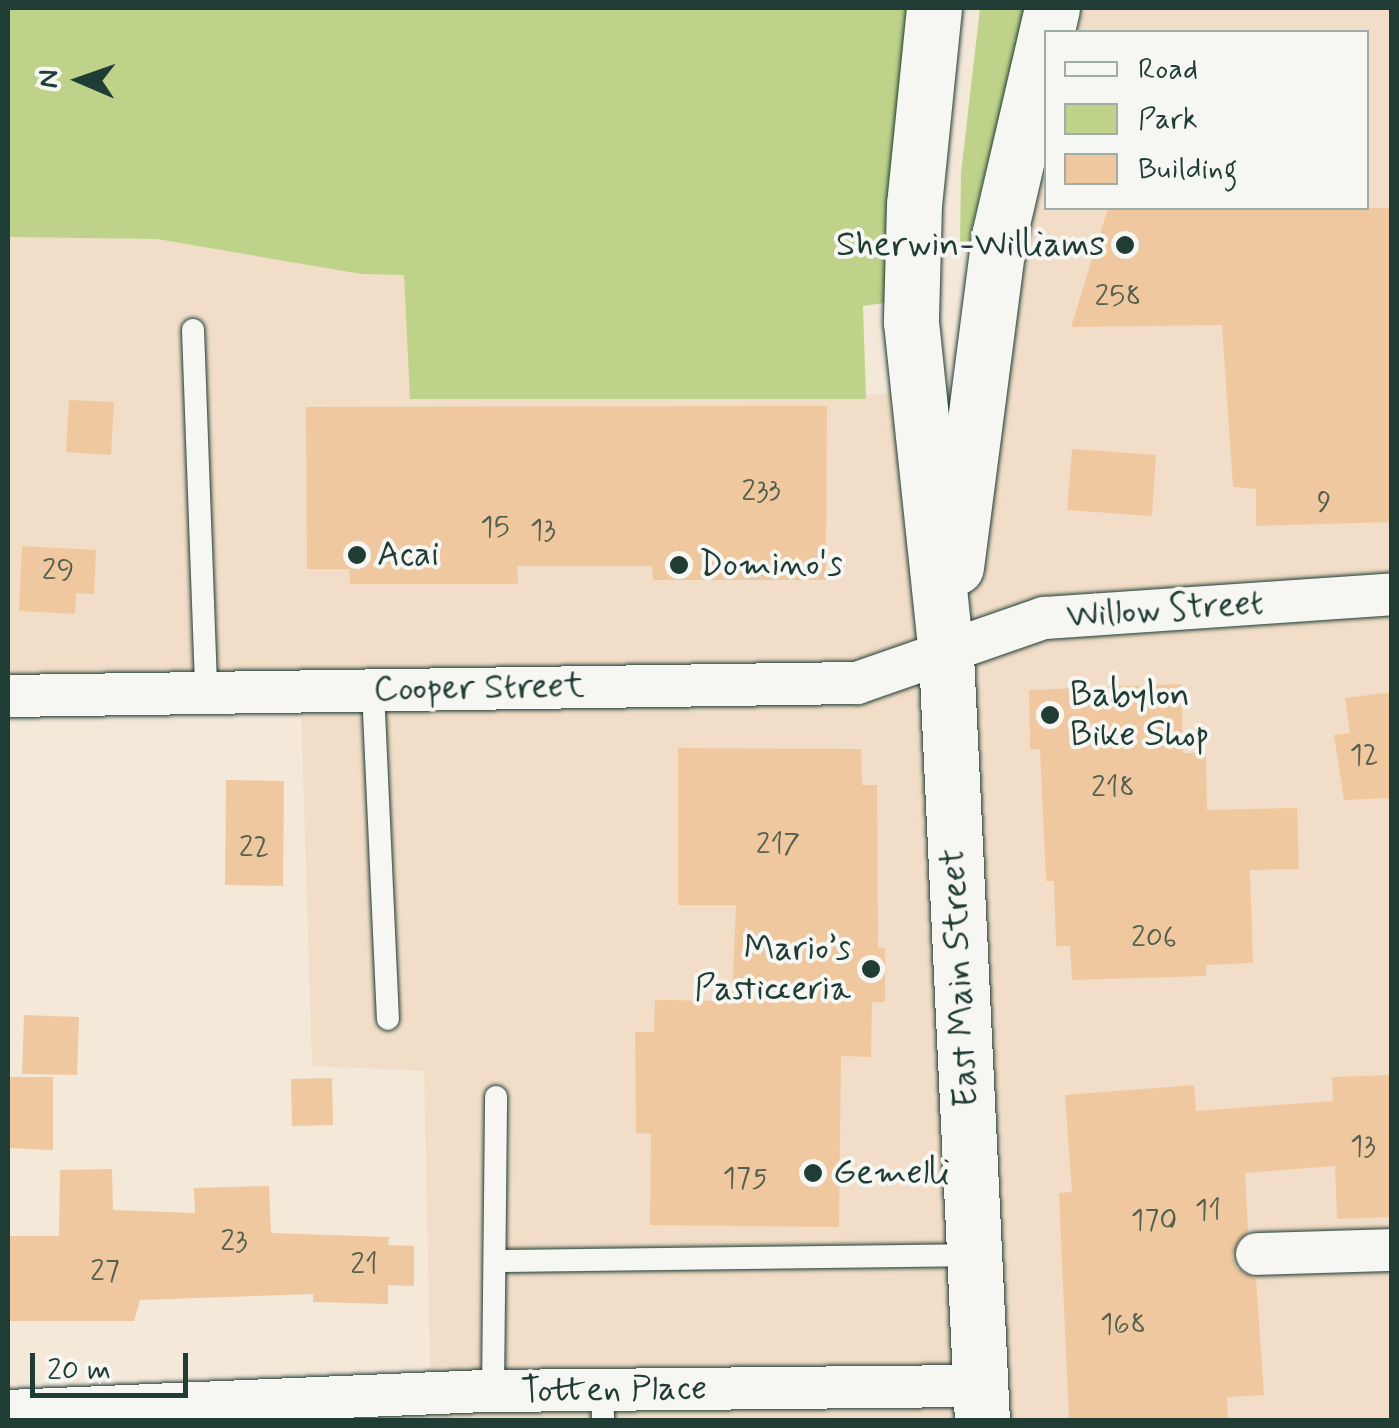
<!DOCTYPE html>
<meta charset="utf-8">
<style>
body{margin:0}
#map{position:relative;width:1399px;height:1428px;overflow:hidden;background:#f4e8d9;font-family:Mynerve,sans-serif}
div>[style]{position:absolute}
.built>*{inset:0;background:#f2dec8}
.green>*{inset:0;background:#bed389}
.building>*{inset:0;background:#efc89f}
.roads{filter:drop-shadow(0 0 2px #1f3d34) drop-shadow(0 0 2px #1f3d34)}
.lane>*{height:22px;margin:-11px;padding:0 11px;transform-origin:11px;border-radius:11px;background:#f6f6f2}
.street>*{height:42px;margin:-21px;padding:0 21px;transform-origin:21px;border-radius:21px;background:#f6f6f2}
.primary>*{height:55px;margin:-27.5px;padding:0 27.5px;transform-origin:27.5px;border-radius:27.5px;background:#f6f6f2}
.dots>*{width:28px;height:28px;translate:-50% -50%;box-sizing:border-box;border:5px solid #f6f6f2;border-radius:50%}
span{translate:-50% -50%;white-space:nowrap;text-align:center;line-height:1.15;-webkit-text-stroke:8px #f6f6f2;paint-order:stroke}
.number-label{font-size:30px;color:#53604f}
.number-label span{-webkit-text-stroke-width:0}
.poi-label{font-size:35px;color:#1f3d34}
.right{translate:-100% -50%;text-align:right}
.left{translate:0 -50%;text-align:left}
.street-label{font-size:35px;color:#1f3d34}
.frame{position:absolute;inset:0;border:10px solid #1f3d34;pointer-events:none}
.legend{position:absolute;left:1044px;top:30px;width:325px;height:180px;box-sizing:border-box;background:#f6f6f2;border:2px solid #a0aca6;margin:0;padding:12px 18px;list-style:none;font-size:30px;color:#1f3d34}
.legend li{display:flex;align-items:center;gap:20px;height:50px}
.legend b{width:50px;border:2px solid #a0aca6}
.north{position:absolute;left:30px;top:30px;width:100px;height:100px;-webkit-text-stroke:8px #f6f6f2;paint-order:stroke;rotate:272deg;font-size:28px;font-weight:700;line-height:40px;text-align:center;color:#1f3d34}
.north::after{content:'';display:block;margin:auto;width:35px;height:45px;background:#1f3d34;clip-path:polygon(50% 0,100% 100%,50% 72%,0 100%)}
.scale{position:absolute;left:30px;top:1353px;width:158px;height:45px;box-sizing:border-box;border:5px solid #1f3d34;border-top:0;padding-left:12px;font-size:30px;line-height:35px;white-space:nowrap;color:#1f3d34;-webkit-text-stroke:8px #f6f6f2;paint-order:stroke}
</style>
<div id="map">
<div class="built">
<div style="clip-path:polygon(1074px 8px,1391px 8px,1391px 1420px,65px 1420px,431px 1402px,424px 1071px,312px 1066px,301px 707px,8px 709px,8px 237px,158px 239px,361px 274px,404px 275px,411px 399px,921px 394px,915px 597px,969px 593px,1012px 253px,1046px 102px,1046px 208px,1366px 208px,1366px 32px,1066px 32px)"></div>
</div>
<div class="green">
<div style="clip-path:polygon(8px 8px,915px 8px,891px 177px,884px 303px,863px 306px,866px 399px,410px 399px,404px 275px,361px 274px,157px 239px,8px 237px)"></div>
<div style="clip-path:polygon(980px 8px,1025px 8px,968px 244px,960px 246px,961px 173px)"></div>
</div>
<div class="building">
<div style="clip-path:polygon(1108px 208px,1392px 208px,1392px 522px,1256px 526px,1256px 489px,1233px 487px,1222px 325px,1071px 327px)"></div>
<div style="clip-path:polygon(69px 400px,114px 402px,111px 455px,66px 452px)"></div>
<div style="clip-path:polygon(827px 406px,826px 580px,653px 580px,652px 566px,517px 566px,518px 584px,350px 584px,349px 569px,307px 569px,306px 407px)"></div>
<div style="clip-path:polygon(1072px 449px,1156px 455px,1152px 516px,1067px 510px)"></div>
<div style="clip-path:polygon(22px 546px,96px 550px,94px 594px,76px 593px,75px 614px,19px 611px)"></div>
<div style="clip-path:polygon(1181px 684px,1183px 753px,1206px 753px,1207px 810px,1297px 808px,1299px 869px,1250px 870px,1253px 963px,1206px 965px,1206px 976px,1072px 980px,1070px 946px,1056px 946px,1054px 881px,1046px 881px,1040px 749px,1030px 749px,1029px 690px)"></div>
<div style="clip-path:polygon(1392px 692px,1392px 798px,1344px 800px,1334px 735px,1350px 733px,1345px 698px)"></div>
<div style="clip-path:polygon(678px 748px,861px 749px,862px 785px,877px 785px,878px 948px,885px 948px,885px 1002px,872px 1002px,871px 1057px,841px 1056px,839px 1227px,650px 1225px,651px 1134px,636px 1133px,635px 1032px,654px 1032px,655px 1000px,732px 1001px,736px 905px,678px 905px)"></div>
<div style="clip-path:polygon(226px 780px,284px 781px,283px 886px,225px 885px)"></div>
<div style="clip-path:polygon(24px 1015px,79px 1017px,77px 1075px,22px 1074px)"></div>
<div style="clip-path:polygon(1392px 1075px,1392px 1217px,1337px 1219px,1335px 1166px,1245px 1173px,1248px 1231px,1232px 1256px,1236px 1268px,1256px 1279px,1264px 1395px,1227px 1397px,1228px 1420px,1069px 1420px,1059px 1193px,1072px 1192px,1065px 1095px,1194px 1085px,1196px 1111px,1333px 1101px,1332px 1077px)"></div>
<div style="clip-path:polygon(8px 1077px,53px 1077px,53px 1150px,8px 1148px)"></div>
<div style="clip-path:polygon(332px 1078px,333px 1125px,292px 1126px,291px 1079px)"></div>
<div style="clip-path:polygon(112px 1169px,113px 1210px,195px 1213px,194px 1188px,269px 1186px,271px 1233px,389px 1237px,388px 1245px,414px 1246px,414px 1286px,388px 1285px,388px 1304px,313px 1302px,313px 1294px,140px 1300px,134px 1321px,8px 1321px,8px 1236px,59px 1236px,60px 1170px)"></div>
</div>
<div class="roads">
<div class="lane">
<div style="left:193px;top:330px;width:363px;rotate:87.9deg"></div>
<div style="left:373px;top:690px;width:329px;rotate:87.4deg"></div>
<div style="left:495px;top:1261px;width:478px;rotate:-0.7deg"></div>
<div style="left:602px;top:1389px;width:31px;rotate:88deg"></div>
<div style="left:493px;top:1391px;width:294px;rotate:-89.4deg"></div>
</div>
<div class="street">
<div style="left:8px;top:696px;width:849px;rotate:-0.88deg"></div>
<div style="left:857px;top:683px;width:198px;rotate:-19.2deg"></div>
<div style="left:1044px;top:618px;width:349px;rotate:-3.9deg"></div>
<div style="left:1257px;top:1254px;width:135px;rotate:-1.7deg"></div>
<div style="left:8px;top:1411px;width:485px;rotate:-2.4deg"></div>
<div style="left:493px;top:1391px;width:487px;rotate:-0.6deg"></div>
</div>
<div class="primary">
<div style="left:934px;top:8px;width:197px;rotate:95.8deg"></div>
<div style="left:914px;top:204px;width:118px;rotate:91.5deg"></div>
<div style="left:911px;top:322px;width:335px;rotate:84deg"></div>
<div style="left:946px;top:655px;width:766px;rotate:87.31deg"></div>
<div style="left:956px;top:567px;width:334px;rotate:-82.6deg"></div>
<div style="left:999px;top:236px;width:234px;rotate:-76.9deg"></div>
</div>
</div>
<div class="dots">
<div style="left:1125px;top:245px;background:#1f3d34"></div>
<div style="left:357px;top:555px;background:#1f3d34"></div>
<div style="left:679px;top:565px;background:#1f3d34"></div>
<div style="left:1050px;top:715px;background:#1f3d34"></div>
<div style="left:871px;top:969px;background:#1f3d34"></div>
<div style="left:813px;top:1173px;background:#1f3d34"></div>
</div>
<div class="number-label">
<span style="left:1118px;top:297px">258</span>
<span style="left:761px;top:492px">233</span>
<span style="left:1324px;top:503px">9</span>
<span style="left:495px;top:528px">15</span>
<span style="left:543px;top:531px">13</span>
<span style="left:58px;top:571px">29</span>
<span style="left:1364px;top:756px">12</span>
<span style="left:1113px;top:788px">218</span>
<span style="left:778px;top:845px">217</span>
<span style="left:254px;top:848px">22</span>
<span style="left:1154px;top:938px">206</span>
<span style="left:1363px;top:1147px">13</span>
<span style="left:745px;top:1179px">175</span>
<span style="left:1208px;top:1211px">11</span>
<span style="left:1154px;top:1221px">170</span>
<span style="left:234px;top:1242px">23</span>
<span style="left:364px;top:1265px">21</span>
<span style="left:105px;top:1272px">27</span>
<span style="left:1123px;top:1325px">168</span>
</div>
<div class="poi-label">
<span class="right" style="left:1105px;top:245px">Sherwin-Williams</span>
<span class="left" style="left:377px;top:555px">Acai</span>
<span class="left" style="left:699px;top:565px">Domino's</span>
<span class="left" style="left:1070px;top:715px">Babylon<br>Bike Shop</span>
<span class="right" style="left:851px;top:969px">Mario’s<br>Pasticceria</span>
<span class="left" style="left:833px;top:1173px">Gemelli</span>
</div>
<div class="street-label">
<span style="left:1165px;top:610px;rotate:-4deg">Willow Street</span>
<span style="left:479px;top:688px;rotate:-1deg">Cooper Street</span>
<span style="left:960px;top:978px;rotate:-93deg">East Main Street</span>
<span style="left:614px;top:1390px;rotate:-1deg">Totten Place</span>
</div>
<div class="frame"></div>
<ul class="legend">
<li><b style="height:12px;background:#f6f6f2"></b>Road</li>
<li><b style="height:28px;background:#bed389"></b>Park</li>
<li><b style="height:28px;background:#efc89f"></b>Building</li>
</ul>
<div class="north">N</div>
<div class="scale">20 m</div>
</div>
